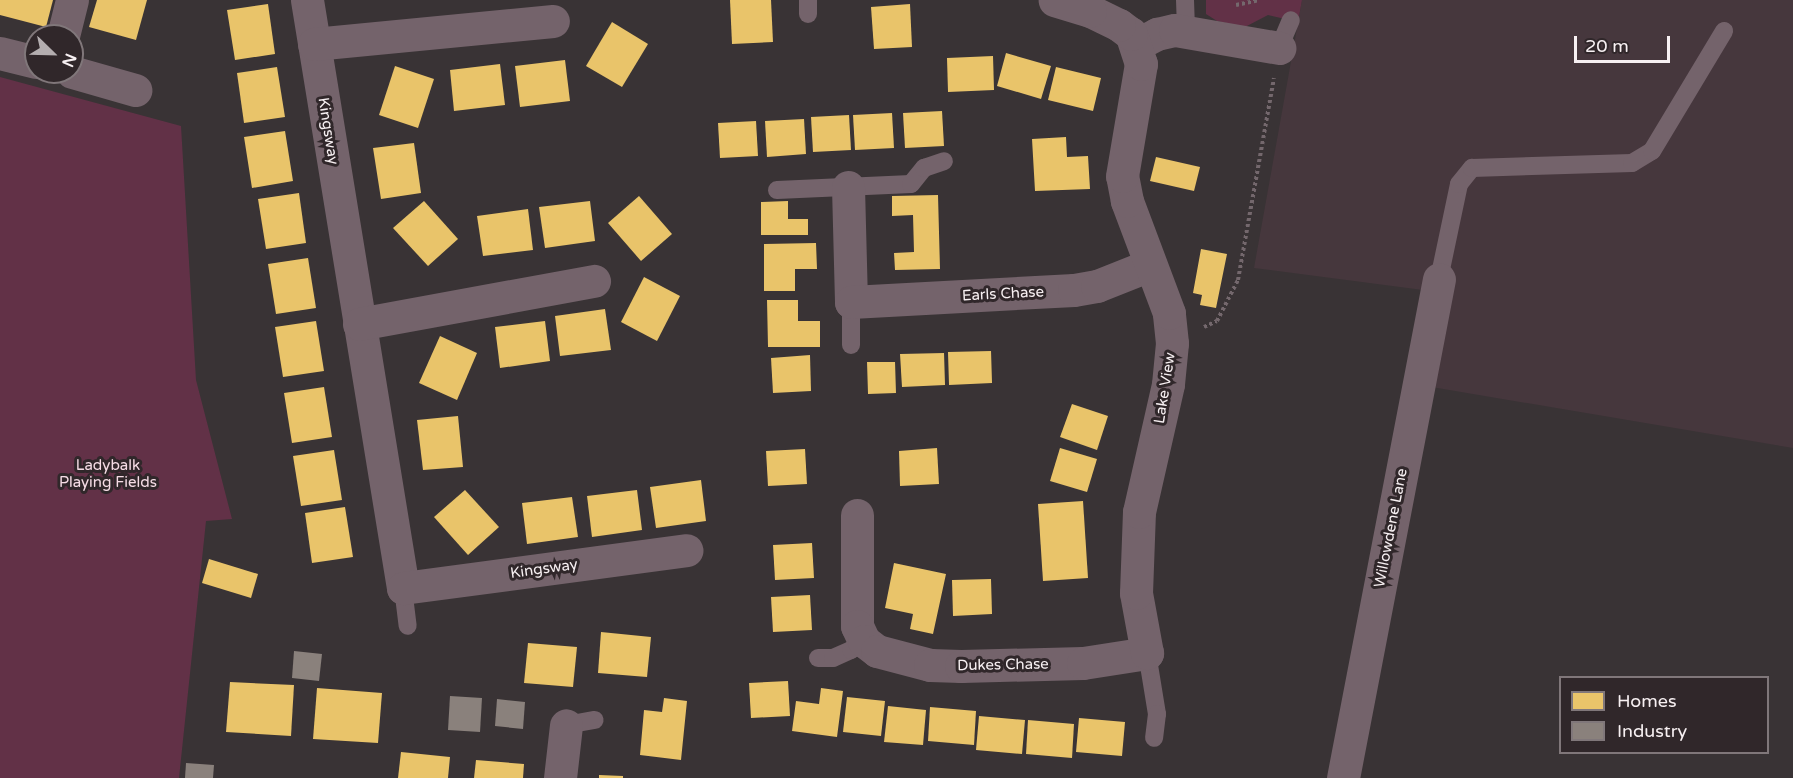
<!DOCTYPE html>
<style>
body{margin:0}
#map{position:relative;width:1793px;height:778px;overflow:hidden;background:#393335;font-family:"Varela Round",sans-serif}
div>[style]{position:absolute}
.built>*{inset:0;background:#46373d}
.green>*{inset:0;background:#623147}
.homes>*{inset:0;background:#e9c46a}
.industry>*{inset:0;background:#8a817c}
.path>*{height:4px;margin-top:-2px;transform-origin:0;background:repeating-linear-gradient(90deg,#74686d 0 3px,transparent 0 6px)}
.lane>*{height:18px;margin:-9px;padding:0 9px;transform-origin:9px;border-radius:9px;background:#74636b}
.street>*{height:33px;margin:-16.5px;padding:0 16.5px;transform-origin:16.5px;border-radius:16.5px;background:#74636b}
span{translate:-50% -50%;white-space:nowrap;text-align:center;line-height:1.15;-webkit-text-stroke:6px #30272a;paint-order:stroke}
.street-label{font-size:15px;color:#f7f0f2}
.park-label{font-size:15px;color:#f5dce5}
.legend{position:absolute;left:1559px;top:676px;width:210px;height:78px;box-sizing:border-box;background:#30272a;border:2px solid #80777a;margin:0;padding:8px 10px;list-style:none;font-size:18px;color:#f7f0f2}
.legend li{display:flex;align-items:center;gap:12px;height:30px}
.legend b{width:30px;border:2px solid #80777a}
.north{position:absolute;left:24px;top:24px;width:60px;height:60px;box-sizing:border-box;background:#30272a;border:2px solid #80777a;border-radius:50%;rotate:113deg;font-size:16px;font-weight:700;line-height:24px;text-align:center;color:#f7f0f2}
.north::after{content:'';display:block;margin:auto;width:21px;height:27px;background:#b4aeb0;clip-path:polygon(50% 0,100% 100%,50% 72%,0 100%)}
.scale{position:absolute;left:1574px;top:36px;width:96px;height:27px;box-sizing:border-box;border:3px solid #f7f0f2;border-top:0;padding-left:8px;font-size:18px;line-height:21px;white-space:nowrap;color:#f7f0f2;-webkit-text-stroke:4px #30272a;paint-order:stroke}
</style>
<div id="map">
<div class="built">
<div style="clip-path:polygon(1302px 0,1793px 0,1793px 448px,1414px 384px,1423px 290px,1254px 268px)"></div>
</div>
<div class="green">
<div style="clip-path:polygon(1206px 0,1302px 0,1298px 22px,1268px 15px,1245px 27px,1217px 21px,1206px 14px)"></div>
<div style="clip-path:polygon(0 77px,181px 126px,196px 380px,232px 519px,206px 521px,179px 778px,0 778px)"></div>
</div>
<div class="homes">
<div style="clip-path:polygon(0 0,53px 0,46px 27px,0 15px)"></div>
<div style="clip-path:polygon(97px 0,147px 0,136px 40px,89px 27px)"></div>
<div style="clip-path:polygon(730px 0,771px 0,773px 42px,732px 44px)"></div>
<div style="clip-path:polygon(268px 4px,275px 54px,235px 60px,227px 10px)"></div>
<div style="clip-path:polygon(910px 4px,912px 47px,874px 49px,871px 7px)"></div>
<div style="clip-path:polygon(612px 22px,648px 44px,622px 87px,586px 66px)"></div>
<div style="clip-path:polygon(1006px 53px,1051px 66px,1041px 99px,997px 86px)"></div>
<div style="clip-path:polygon(993px 56px,994px 90px,948px 92px,947px 58px)"></div>
<div style="clip-path:polygon(565px 60px,570px 101px,520px 107px,515px 66px)"></div>
<div style="clip-path:polygon(500px 64px,505px 105px,454px 111px,450px 70px)"></div>
<div style="clip-path:polygon(395px 66px,434px 79px,418px 128px,379px 115px)"></div>
<div style="clip-path:polygon(277px 67px,285px 117px,244px 123px,237px 73px)"></div>
<div style="clip-path:polygon(1056px 67px,1101px 78px,1093px 111px,1048px 100px)"></div>
<div style="clip-path:polygon(942px 111px,944px 146px,905px 148px,903px 113px)"></div>
<div style="clip-path:polygon(892px 113px,894px 148px,855px 150px,853px 115px)"></div>
<div style="clip-path:polygon(849px 115px,851px 150px,813px 152px,811px 117px)"></div>
<div style="clip-path:polygon(804px 119px,806px 154px,767px 157px,765px 121px)"></div>
<div style="clip-path:polygon(756px 121px,758px 156px,720px 158px,718px 123px)"></div>
<div style="clip-path:polygon(285px 131px,293px 181px,252px 188px,244px 137px)"></div>
<div style="clip-path:polygon(1066px 137px,1067px 157px,1088px 156px,1090px 189px,1035px 191px,1032px 139px)"></div>
<div style="clip-path:polygon(414px 143px,421px 193px,381px 199px,373px 148px)"></div>
<div style="clip-path:polygon(1156px 157px,1200px 167px,1194px 191px,1150px 181px)"></div>
<div style="clip-path:polygon(299px 193px,306px 243px,266px 249px,258px 199px)"></div>
<div style="clip-path:polygon(938px 195px,940px 269px,895px 270px,894px 253px,914px 252px,913px 215px,892px 216px,892px 196px)"></div>
<div style="clip-path:polygon(639px 196px,672px 234px,641px 261px,608px 223px)"></div>
<div style="clip-path:polygon(424px 201px,458px 239px,428px 266px,393px 228px)"></div>
<div style="clip-path:polygon(590px 201px,595px 241px,545px 248px,539px 207px)"></div>
<div style="clip-path:polygon(788px 201px,788px 219px,808px 219px,808px 235px,761px 235px,761px 202px)"></div>
<div style="clip-path:polygon(528px 209px,533px 250px,483px 256px,477px 216px)"></div>
<div style="clip-path:polygon(816px 243px,817px 269px,795px 269px,795px 291px,764px 291px,764px 244px)"></div>
<div style="clip-path:polygon(1201px 249px,1227px 254px,1216px 308px,1200px 305px,1202px 295px,1193px 293px)"></div>
<div style="clip-path:polygon(308px 258px,316px 308px,276px 314px,268px 264px)"></div>
<div style="clip-path:polygon(644px 277px,680px 296px,657px 341px,621px 322px)"></div>
<div style="clip-path:polygon(767px 300px,798px 300px,798px 321px,820px 321px,820px 347px,768px 347px)"></div>
<div style="clip-path:polygon(605px 309px,611px 350px,560px 356px,555px 316px)"></div>
<div style="clip-path:polygon(316px 321px,324px 371px,283px 377px,275px 327px)"></div>
<div style="clip-path:polygon(545px 321px,550px 361px,500px 368px,495px 327px)"></div>
<div style="clip-path:polygon(440px 336px,477px 353px,457px 400px,419px 383px)"></div>
<div style="clip-path:polygon(991px 351px,992px 383px,949px 385px,948px 352px)"></div>
<div style="clip-path:polygon(944px 353px,945px 385px,902px 387px,900px 354px)"></div>
<div style="clip-path:polygon(810px 355px,811px 391px,773px 393px,771px 358px)"></div>
<div style="clip-path:polygon(867px 362px,895px 362px,896px 393px,868px 394px)"></div>
<div style="clip-path:polygon(324px 387px,332px 437px,292px 443px,284px 393px)"></div>
<div style="clip-path:polygon(1072px 404px,1108px 416px,1097px 450px,1060px 437px)"></div>
<div style="clip-path:polygon(458px 416px,463px 467px,423px 470px,417px 420px)"></div>
<div style="clip-path:polygon(937px 448px,939px 484px,900px 486px,899px 451px)"></div>
<div style="clip-path:polygon(1060px 448px,1097px 459px,1087px 492px,1050px 481px)"></div>
<div style="clip-path:polygon(805px 449px,807px 484px,768px 486px,766px 451px)"></div>
<div style="clip-path:polygon(334px 450px,342px 500px,301px 506px,293px 456px)"></div>
<div style="clip-path:polygon(701px 480px,706px 521px,656px 528px,650px 487px)"></div>
<div style="clip-path:polygon(465px 490px,499px 527px,468px 555px,434px 517px)"></div>
<div style="clip-path:polygon(637px 490px,642px 530px,592px 537px,587px 496px)"></div>
<div style="clip-path:polygon(572px 497px,578px 537px,527px 544px,522px 503px)"></div>
<div style="clip-path:polygon(1083px 501px,1088px 578px,1043px 581px,1038px 504px)"></div>
<div style="clip-path:polygon(345px 507px,353px 557px,312px 563px,305px 513px)"></div>
<div style="clip-path:polygon(812px 543px,814px 578px,775px 580px,773px 545px)"></div>
<div style="clip-path:polygon(209px 559px,258px 574px,251px 598px,202px 583px)"></div>
<div style="clip-path:polygon(894px 563px,946px 574px,933px 634px,910px 629px,913px 614px,885px 608px)"></div>
<div style="clip-path:polygon(991px 579px,992px 614px,953px 616px,952px 580px)"></div>
<div style="clip-path:polygon(810px 595px,812px 630px,773px 632px,771px 597px)"></div>
<div style="clip-path:polygon(601px 632px,651px 637px,647px 677px,598px 673px)"></div>
<div style="clip-path:polygon(528px 643px,577px 647px,573px 687px,524px 683px)"></div>
<div style="clip-path:polygon(788px 681px,790px 716px,751px 718px,749px 683px)"></div>
<div style="clip-path:polygon(230px 682px,294px 685px,291px 736px,226px 732px)"></div>
<div style="clip-path:polygon(317px 688px,382px 693px,378px 743px,313px 739px)"></div>
<div style="clip-path:polygon(821px 688px,843px 691px,837px 737px,792px 731px,796px 701px,819px 704px)"></div>
<div style="clip-path:polygon(847px 697px,885px 701px,881px 736px,843px 732px)"></div>
<div style="clip-path:polygon(664px 698px,687px 701px,681px 760px,640px 755px,644px 710px,662px 712px)"></div>
<div style="clip-path:polygon(888px 706px,926px 710px,923px 745px,884px 742px)"></div>
<div style="clip-path:polygon(930px 707px,976px 711px,974px 745px,928px 741px)"></div>
<div style="clip-path:polygon(979px 716px,1025px 720px,1022px 754px,976px 750px)"></div>
<div style="clip-path:polygon(1079px 718px,1125px 722px,1122px 756px,1076px 752px)"></div>
<div style="clip-path:polygon(1028px 720px,1074px 724px,1072px 758px,1026px 754px)"></div>
<div style="clip-path:polygon(401px 752px,450px 757px,448px 778px,398px 778px)"></div>
<div style="clip-path:polygon(476px 760px,524px 764px,523px 778px,474px 778px)"></div>
<div style="clip-path:polygon(599px 775px,623px 776px,623px 778px,599px 778px)"></div>
</div>
<div class="industry">
<div style="clip-path:polygon(294px 651px,322px 654px,319px 681px,292px 678px)"></div>
<div style="clip-path:polygon(450px 696px,482px 698px,480px 732px,448px 730px)"></div>
<div style="clip-path:polygon(497px 699px,525px 702px,523px 729px,495px 726px)"></div>
<div style="clip-path:polygon(186px 763px,214px 765px,213px 778px,185px 778px)"></div>
</div>
<div class="path">
<div style="left:1236px;top:5px;width:24px;rotate:-12deg"></div>
<div style="left:1204px;top:327px;width:14px;rotate:-25deg"></div>
<div style="left:1217px;top:321px;width:46px;rotate:-62.9deg"></div>
<div style="left:1238px;top:280px;width:205px;rotate:-79.9deg"></div>
</div>
<div class="lane">
<div style="left:808px;top:0;width:14px;rotate:90deg"></div>
<div style="left:1185px;top:0;width:31px;rotate:88deg"></div>
<div style="left:1279px;top:48px;width:30px;rotate:-67deg"></div>
<div style="left:777px;top:190px;width:134px;rotate:-2.6deg"></div>
<div style="left:911px;top:184px;width:21px;rotate:-51deg"></div>
<div style="left:924px;top:168px;width:21px;rotate:-19deg"></div>
<div style="left:1439px;top:279px;width:97px;rotate:-78.1deg"></div>
<div style="left:1459px;top:184px;width:21px;rotate:-51deg"></div>
<div style="left:1472px;top:168px;width:160px;rotate:-1.8deg"></div>
<div style="left:1632px;top:163px;width:23px;rotate:-31deg"></div>
<div style="left:1652px;top:151px;width:140px;rotate:-59deg"></div>
<div style="left:851px;top:302px;width:43px;rotate:90deg"></div>
<div style="left:403px;top:588px;width:38px;rotate:83deg"></div>
<div style="left:1147px;top:653px;width:62px;rotate:80.7deg"></div>
<div style="left:1157px;top:714px;width:24px;rotate:97deg"></div>
<div style="left:818px;top:658px;width:15px"></div>
<div style="left:833px;top:658px;width:20px;rotate:-24deg"></div>
<div style="left:851px;top:650px;width:16px;rotate:-35deg"></div>
<div style="left:566px;top:725px;width:29px;rotate:-10deg"></div>
</div>
<div class="street">
<div style="left:307px;top:0;width:596px;rotate:80.73deg"></div>
<div style="left:403px;top:588px;width:286px;rotate:-7.6deg"></div>
<div style="left:63px;top:36px;width:37px;rotate:-76deg"></div>
<div style="left:314px;top:44px;width:240px;rotate:-5.5deg"></div>
<div style="left:1136px;top:45px;width:24px;rotate:-28deg"></div>
<div style="left:1157px;top:34px;width:18px;rotate:-13deg"></div>
<div style="left:1175px;top:30px;width:106px;rotate:9.8deg"></div>
<div style="left:0;top:53px;width:37px;rotate:14deg"></div>
<div style="left:72px;top:72px;width:66px;rotate:15.9deg"></div>
<div style="left:848px;top:187px;width:115px;rotate:88.5deg"></div>
<div style="left:851px;top:302px;width:223px;rotate:-3.1deg"></div>
<div style="left:1074px;top:290px;width:23px;rotate:-10deg"></div>
<div style="left:1097px;top:286px;width:57px;rotate:-21.6deg"></div>
<div style="left:359px;top:324px;width:239px;rotate:-10.4deg"></div>
<div style="left:857px;top:515px;width:111px;rotate:90deg"></div>
<div style="left:857px;top:626px;width:17px;rotate:65deg"></div>
<div style="left:864px;top:641px;width:16px;rotate:38deg"></div>
<div style="left:877px;top:651px;width:55px;rotate:14.8deg"></div>
<div style="left:930px;top:665px;width:31px;rotate:2deg"></div>
<div style="left:961px;top:666px;width:122px;rotate:-1.4deg"></div>
<div style="left:1083px;top:663px;width:65px;rotate:-8.9deg"></div>
<div style="left:1147px;top:653px;width:61px;rotate:-100.4deg"></div>
<div style="left:1136px;top:593px;width:81px;rotate:-87.9deg"></div>
<div style="left:1139px;top:512px;width:131px;rotate:-77.2deg"></div>
<div style="left:1168px;top:384px;width:41px;rotate:-84.4deg"></div>
<div style="left:1172px;top:343px;width:30px;rotate:-96deg"></div>
<div style="left:1169px;top:313px;width:120px;rotate:-110.6deg"></div>
<div style="left:1127px;top:201px;width:25px;rotate:-101deg"></div>
<div style="left:1122px;top:176px;width:114px;rotate:-80.4deg"></div>
<div style="left:1141px;top:64px;width:32px;rotate:-108deg"></div>
<div style="left:1131px;top:34px;width:15px;rotate:-143deg"></div>
<div style="left:1119px;top:25px;width:32px;rotate:-154deg"></div>
<div style="left:1090px;top:11px;width:37px;rotate:-163deg"></div>
<div style="left:560px;top:778px;width:53px;rotate:-83.5deg"></div>
<div style="left:1343px;top:778px;width:508px;rotate:-79.11deg"></div>
</div>
<div class="street-label">
<span style="left:328px;top:131px;rotate:81deg">Kingsway</span>
<span style="left:1003px;top:294px;rotate:-3deg">Earls Chase</span>
<span style="left:1165px;top:388px;rotate:-81deg">Lake View</span>
<span style="left:1391px;top:528px;rotate:-79deg">Willowdene Lane</span>
<span style="left:544px;top:569px;rotate:-8deg">Kingsway</span>
<span style="left:1003px;top:665px;rotate:-1deg">Dukes Chase</span>
</div>
<div class="park-label">
<span style="left:108px;top:474px">Ladybalk<br>Playing Fields</span>
</div>
<ul class="legend">
<li><b style="height:16px;background:#e9c46a"></b>Homes</li>
<li><b style="height:16px;background:#8a817c"></b>Industry</li>
</ul>
<div class="north">N</div>
<div class="scale">20 m</div>
</div>
